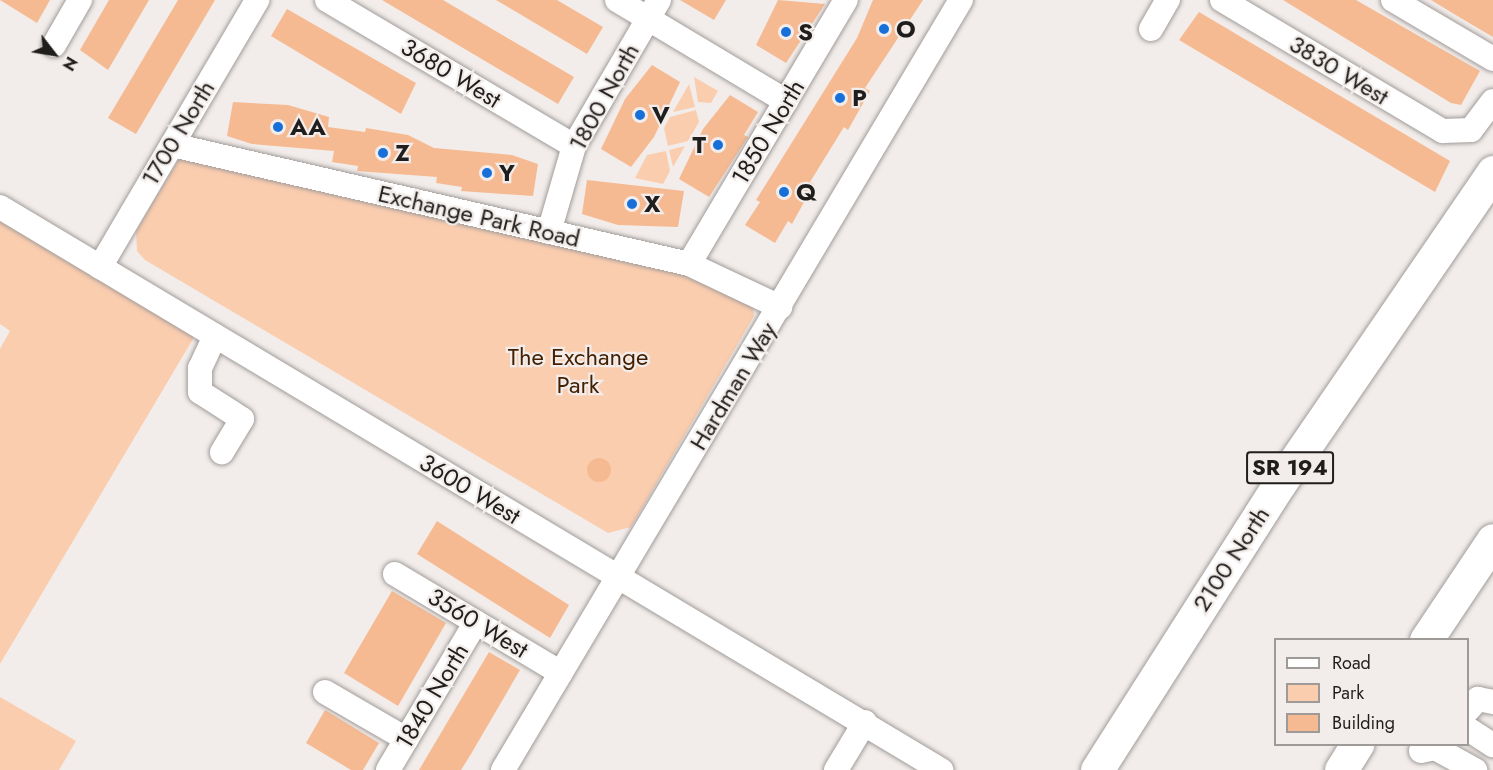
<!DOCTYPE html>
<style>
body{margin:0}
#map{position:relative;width:1493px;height:770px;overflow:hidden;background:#f2edea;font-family:Jost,sans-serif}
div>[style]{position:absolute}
.green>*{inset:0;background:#fbcdaf}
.building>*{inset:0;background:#f6ba92}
.round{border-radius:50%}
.roads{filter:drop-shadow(0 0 2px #a19c9a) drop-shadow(0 0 2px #a19c9a)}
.minor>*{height:24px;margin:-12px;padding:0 12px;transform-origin:12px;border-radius:12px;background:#fff}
.highway>*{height:33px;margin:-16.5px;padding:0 16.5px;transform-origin:16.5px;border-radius:16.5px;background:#fff}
.dots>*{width:16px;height:16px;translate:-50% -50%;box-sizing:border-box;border:3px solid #f2edea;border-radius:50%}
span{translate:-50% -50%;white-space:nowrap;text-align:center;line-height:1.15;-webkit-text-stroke:4.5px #f2edea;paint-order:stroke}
.shield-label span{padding:2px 4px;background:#f2edea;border:2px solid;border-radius:4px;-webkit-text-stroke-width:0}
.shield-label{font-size:22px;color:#201e1d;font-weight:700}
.poi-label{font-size:24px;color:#201e1d;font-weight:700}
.left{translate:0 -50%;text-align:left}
.right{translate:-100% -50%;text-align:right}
.street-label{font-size:24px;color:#201e1d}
.park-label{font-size:24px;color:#441f01}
.legend{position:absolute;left:1274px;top:638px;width:195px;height:108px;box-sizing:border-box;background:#f2edea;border:2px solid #9e9a98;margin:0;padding:8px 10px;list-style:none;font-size:18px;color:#201e1d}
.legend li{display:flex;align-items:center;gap:12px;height:30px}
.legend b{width:30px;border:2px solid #9e9a98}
.north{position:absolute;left:24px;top:24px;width:60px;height:60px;-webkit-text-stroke:4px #f2edea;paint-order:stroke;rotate:121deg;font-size:16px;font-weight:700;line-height:24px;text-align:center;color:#201e1d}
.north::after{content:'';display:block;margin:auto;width:21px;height:27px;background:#201e1d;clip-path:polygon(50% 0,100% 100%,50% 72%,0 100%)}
</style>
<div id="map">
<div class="green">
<div style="clip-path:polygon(694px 77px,718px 91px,711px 103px,698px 102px)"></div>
<div style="clip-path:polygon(689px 84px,695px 107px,673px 112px)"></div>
<div style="clip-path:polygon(696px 110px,699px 122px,688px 141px,668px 146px,664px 128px,670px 117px)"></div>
<div style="clip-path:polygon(685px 146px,673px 167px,669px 150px)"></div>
<div style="clip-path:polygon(666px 151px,670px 171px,663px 184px,635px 178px,647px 155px)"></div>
<div style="clip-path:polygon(188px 153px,668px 264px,753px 307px,754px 316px,631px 527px,608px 533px,145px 260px,137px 251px,136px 231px,179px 159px)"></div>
<div style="clip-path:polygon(0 218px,196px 334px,0 664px,0 349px,10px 331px,0 324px)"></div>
<div style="clip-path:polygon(0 697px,76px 741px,59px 770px,0 770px)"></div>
</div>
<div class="building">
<div style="clip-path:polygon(0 0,50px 0,37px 23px)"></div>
<div style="clip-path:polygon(109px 0,149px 0,108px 70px,80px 50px)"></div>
<div style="clip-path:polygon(178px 0,215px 0,136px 134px,108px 118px)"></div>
<div style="clip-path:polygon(382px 0,443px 0,574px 77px,558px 104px)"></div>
<div style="clip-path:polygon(496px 0,557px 0,603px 27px,587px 54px)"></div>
<div style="clip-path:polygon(680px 0,726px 0,714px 20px)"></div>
<div style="clip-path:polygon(778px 0,825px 4px,786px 63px,756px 45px)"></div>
<div style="clip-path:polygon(873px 0,923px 0,865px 88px,870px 91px,848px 130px,844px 127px,810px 182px,814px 184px,792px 224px,788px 221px,775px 243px,745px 225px,760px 202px,756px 200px,857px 38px)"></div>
<div style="clip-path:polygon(1283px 0,1356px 0,1480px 71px,1461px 105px,1451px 103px)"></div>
<div style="clip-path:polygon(1431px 0,1493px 0,1493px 37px,1454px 14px)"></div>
<div style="clip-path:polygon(287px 9px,416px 83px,401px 114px,271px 36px)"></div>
<div style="clip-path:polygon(1199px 12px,1450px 161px,1435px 192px,1179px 40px)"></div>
<div style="clip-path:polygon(652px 65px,680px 82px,654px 137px,631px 167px,601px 149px,625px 99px)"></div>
<div style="clip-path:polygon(730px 95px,758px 112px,744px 135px,748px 137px,709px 197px,679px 179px,703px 129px)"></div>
<div style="clip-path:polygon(233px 102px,288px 105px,329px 117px,328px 127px,365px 132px,366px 128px,408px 135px,434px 148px,512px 155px,538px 164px,533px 196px,461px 191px,462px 187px,436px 183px,437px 177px,357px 171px,358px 166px,332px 162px,334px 151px,252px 144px,227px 136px)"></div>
<div style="clip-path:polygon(587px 180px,684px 191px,678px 227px,618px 225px,582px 214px)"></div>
<div class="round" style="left:587px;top:458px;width:24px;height:24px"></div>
<div style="clip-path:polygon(437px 521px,569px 605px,550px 638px,417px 554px)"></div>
<div style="clip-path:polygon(392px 591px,446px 623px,398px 706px,344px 673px)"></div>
<div style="clip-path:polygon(489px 652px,520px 670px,471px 754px,461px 770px,419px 770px)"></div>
<div style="clip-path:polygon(325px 710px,379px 743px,363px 770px,351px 770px,306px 743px)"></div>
</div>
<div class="roads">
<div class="minor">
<div style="left:327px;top:0;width:287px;rotate:30.6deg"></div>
<div style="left:617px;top:0;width:197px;rotate:30.9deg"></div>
<div style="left:1222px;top:0;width:257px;rotate:30.7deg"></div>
<div style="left:1443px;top:131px;width:28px;rotate:-2deg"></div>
<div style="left:1471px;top:130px;width:36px;rotate:-53deg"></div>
<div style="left:1393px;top:0;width:116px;rotate:30.5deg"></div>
<div style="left:1151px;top:29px;width:34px;rotate:-60deg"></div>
<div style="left:54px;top:45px;width:52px;rotate:-60deg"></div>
<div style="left:172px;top:145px;width:531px;rotate:12.96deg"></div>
<div style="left:689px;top:264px;width:101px;rotate:25.3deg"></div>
<div style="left:0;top:207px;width:1097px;rotate:30.89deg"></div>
<div style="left:549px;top:232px;width:90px;rotate:-73.8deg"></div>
<div style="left:574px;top:146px;width:169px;rotate:-59.8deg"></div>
<div style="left:689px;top:264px;width:307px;rotate:-59.3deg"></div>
<div style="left:100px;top:267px;width:310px;rotate:-59.5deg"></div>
<div style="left:215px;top:336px;width:35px;rotate:115deg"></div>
<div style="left:200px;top:368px;width:24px;rotate:90deg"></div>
<div style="left:200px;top:392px;width:50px;rotate:32.7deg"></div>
<div style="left:242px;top:419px;width:39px;rotate:121deg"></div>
<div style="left:395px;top:574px;width:193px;rotate:30.8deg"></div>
<div style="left:325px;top:692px;width:94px;rotate:30.1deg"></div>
<div style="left:1468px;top:710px;width:15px;rotate:-48deg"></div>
<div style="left:1478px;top:699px;width:15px;rotate:11deg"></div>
<div style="left:1468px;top:729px;width:30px;rotate:33deg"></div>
<div style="left:1421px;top:751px;width:14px;rotate:-12deg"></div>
<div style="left:1435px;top:748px;width:46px;rotate:28.8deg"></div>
<div style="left:388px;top:770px;width:172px;rotate:-59.3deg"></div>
<div style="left:503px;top:770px;width:896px;rotate:-59.26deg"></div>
<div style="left:836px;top:770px;width:56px;rotate:-58.9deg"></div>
</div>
<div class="highway">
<div style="left:1426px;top:640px;width:120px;rotate:-56.2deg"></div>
<div style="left:1097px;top:770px;width:340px;rotate:-57.5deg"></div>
<div style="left:1280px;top:483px;width:377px;rotate:-55.6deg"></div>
<div style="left:1341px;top:770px;width:31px;rotate:-58deg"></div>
</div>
</div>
<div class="dots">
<div style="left:884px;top:29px;background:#1770d9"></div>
<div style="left:786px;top:32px;background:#1770d9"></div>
<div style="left:840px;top:98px;background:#1770d9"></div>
<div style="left:640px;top:115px;background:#1770d9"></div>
<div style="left:278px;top:127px;background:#1770d9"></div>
<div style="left:718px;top:145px;background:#1770d9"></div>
<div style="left:383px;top:153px;background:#1770d9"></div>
<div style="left:487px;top:173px;background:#1770d9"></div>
<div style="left:784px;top:192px;background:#1770d9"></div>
<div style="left:632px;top:204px;background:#1770d9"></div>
</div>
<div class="shield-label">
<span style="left:1290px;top:468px">SR 194</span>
</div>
<div class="poi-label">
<span class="left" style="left:896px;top:29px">O</span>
<span class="left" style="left:798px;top:32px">S</span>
<span class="left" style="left:852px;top:98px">P</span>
<span class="left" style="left:652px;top:115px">V</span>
<span class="left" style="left:290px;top:127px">AA</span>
<span class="right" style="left:706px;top:145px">T</span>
<span class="left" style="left:395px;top:153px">Z</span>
<span class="left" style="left:499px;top:173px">Y</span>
<span class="left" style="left:796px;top:192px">Q</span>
<span class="left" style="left:644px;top:204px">X</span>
</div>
<div class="street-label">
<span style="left:1339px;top:70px;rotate:31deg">3830 West</span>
<span style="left:451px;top:73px;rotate:31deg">3680 West</span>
<span style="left:604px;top:97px;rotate:-61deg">1800 North</span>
<span style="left:768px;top:132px;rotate:-59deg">1850 North</span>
<span style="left:178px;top:133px;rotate:-59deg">1700 North</span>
<span style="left:479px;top:216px;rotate:13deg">Exchange Park Road</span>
<span style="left:733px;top:386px;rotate:-59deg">Hardman Way</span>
<span style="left:470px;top:489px;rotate:31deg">3600 West</span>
<span style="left:1231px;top:559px;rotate:-57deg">2100 North</span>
<span style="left:478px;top:623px;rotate:31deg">3560 West</span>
<span style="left:432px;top:696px;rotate:-59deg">1840 North</span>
</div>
<div class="park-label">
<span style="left:578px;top:371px">The Exchange<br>Park</span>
</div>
<ul class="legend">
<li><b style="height:8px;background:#fff"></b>Road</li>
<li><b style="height:16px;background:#fbcdaf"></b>Park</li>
<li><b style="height:16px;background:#f6ba92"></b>Building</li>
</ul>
<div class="north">N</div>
</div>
